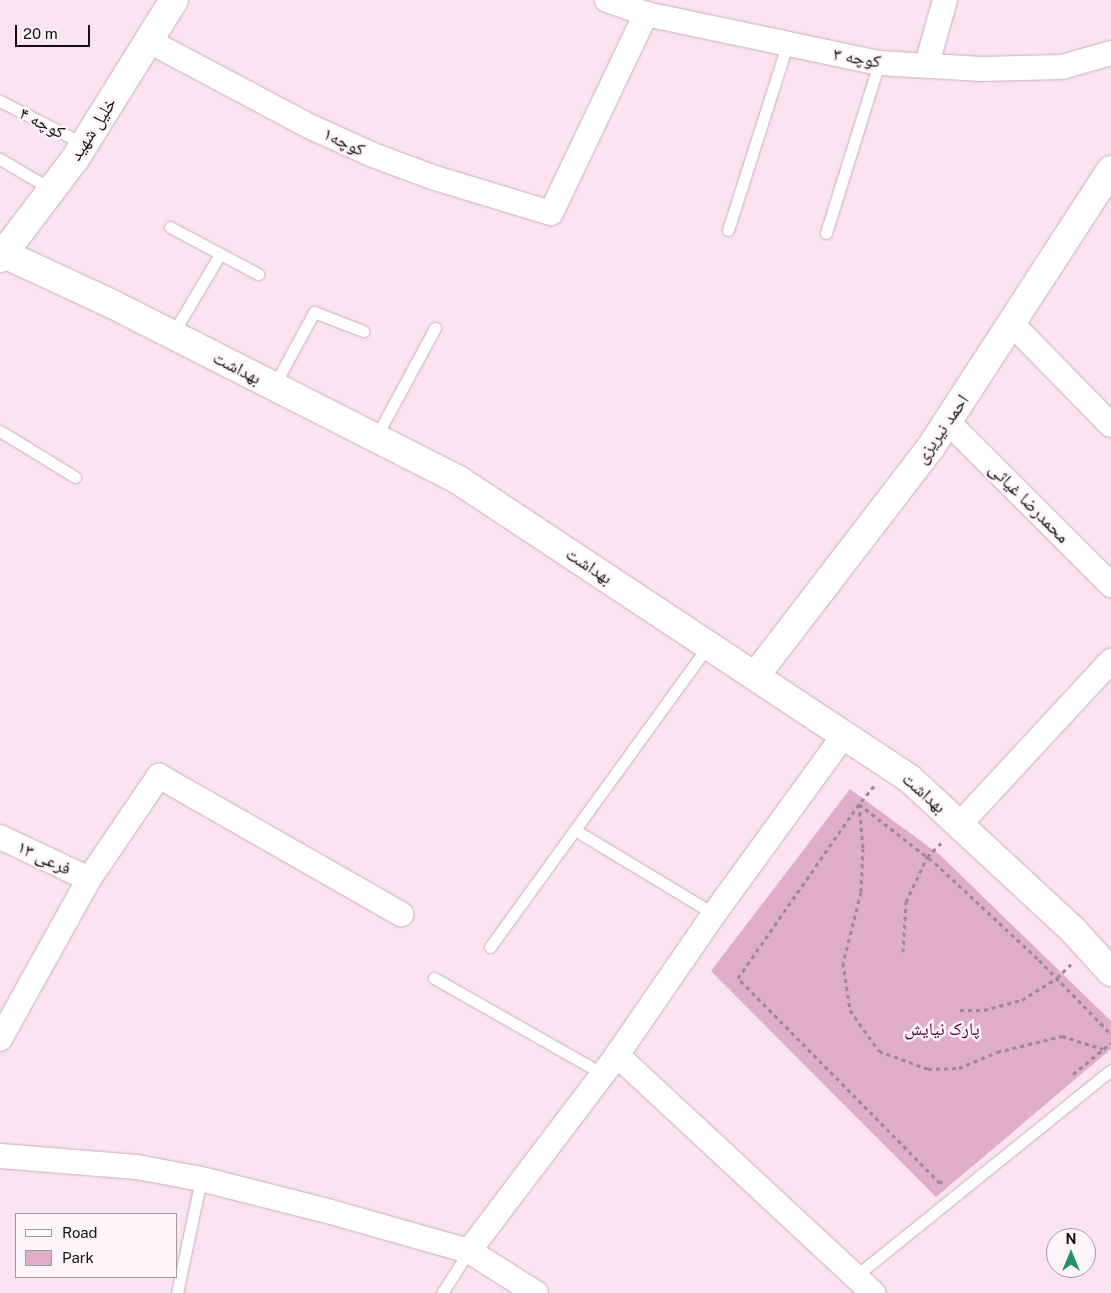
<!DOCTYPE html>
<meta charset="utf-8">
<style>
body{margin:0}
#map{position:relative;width:1111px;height:1293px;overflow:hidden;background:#fbe3ef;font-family:"Public Sans","Noto Naskh Arabic",sans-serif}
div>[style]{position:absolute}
.green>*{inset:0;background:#e0adc8}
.path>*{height:3px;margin-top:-1.5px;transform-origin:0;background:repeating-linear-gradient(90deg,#9a8992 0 4px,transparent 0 8px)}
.roads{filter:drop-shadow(0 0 1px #c6afbb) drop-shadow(0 0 1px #c6afbb)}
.service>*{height:11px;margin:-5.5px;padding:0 5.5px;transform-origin:5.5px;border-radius:5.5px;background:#fff}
.minor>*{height:24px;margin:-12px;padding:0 12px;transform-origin:12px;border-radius:12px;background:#fff}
.tertiary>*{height:28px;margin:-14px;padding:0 14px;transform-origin:14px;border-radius:14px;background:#fff}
span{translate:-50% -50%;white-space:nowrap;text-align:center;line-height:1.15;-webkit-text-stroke:5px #fef5fa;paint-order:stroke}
.street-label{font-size:18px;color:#150e12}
.park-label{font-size:18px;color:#4d0036}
.legend{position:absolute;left:15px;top:1213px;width:162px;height:65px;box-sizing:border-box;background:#fef5fa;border:1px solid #a1999d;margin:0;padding:6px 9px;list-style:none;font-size:15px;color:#150e12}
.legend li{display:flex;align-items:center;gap:10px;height:25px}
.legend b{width:25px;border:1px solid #a1999d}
.north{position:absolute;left:1046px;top:1228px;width:50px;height:50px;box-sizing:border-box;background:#fef5fa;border:1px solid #a1999d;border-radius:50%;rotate:0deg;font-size:14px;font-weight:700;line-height:20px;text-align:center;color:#150e12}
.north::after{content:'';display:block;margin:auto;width:18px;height:22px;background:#278f6c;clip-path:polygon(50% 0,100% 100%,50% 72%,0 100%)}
.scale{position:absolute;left:15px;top:25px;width:75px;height:22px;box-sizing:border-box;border:2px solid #150e12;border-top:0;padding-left:6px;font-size:15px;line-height:18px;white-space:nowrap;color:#150e12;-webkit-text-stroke:4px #fef5fa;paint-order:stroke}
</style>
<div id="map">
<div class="green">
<div style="clip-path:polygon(850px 789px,940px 855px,1111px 1021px,1111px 1049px,936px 1197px,711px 971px)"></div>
</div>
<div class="path">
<div style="left:874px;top:786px;width:23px;rotate:130deg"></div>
<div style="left:859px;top:804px;width:44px;rotate:84.8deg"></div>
<div style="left:863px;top:848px;width:44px;rotate:92.6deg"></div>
<div style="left:861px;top:892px;width:73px;rotate:104.2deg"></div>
<div style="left:843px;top:963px;width:48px;rotate:81.5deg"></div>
<div style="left:850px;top:1010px;width:50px;rotate:54.7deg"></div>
<div style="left:879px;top:1051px;width:52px;rotate:20.2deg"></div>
<div style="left:928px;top:1069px;width:31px;rotate:-2deg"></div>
<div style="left:959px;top:1068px;width:41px;rotate:-22.8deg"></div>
<div style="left:997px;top:1052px;width:67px;rotate:-13.8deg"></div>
<div style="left:1062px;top:1036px;width:43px;rotate:17.6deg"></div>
<div style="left:903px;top:952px;width:50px;rotate:-86.6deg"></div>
<div style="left:906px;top:902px;width:50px;rotate:-65deg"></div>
<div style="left:927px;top:857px;width:20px;rotate:-45deg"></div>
<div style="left:960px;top:1010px;width:24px"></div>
<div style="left:984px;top:1010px;width:39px;rotate:-15deg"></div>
<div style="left:1022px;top:1000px;width:41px;rotate:-32.2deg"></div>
<div style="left:1057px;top:978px;width:20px;rotate:-45deg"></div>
<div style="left:1073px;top:1074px;width:49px;rotate:-39.2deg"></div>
<div style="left:942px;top:1181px;width:3px;rotate:135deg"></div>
<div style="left:940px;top:1183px;width:288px;rotate:-134.6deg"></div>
<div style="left:738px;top:978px;width:212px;rotate:-55.2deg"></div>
<div style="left:859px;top:804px;width:96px;rotate:37.8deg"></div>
<div style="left:935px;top:863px;width:142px;rotate:43deg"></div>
<div style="left:1039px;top:960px;width:103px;rotate:45.8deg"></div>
</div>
<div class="roads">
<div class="service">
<div style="left:0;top:101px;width:94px;rotate:27.1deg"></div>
<div style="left:0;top:159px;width:59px;rotate:30.5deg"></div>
<div style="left:170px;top:227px;width:100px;rotate:28.1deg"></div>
<div style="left:728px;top:230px;width:194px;rotate:-72.3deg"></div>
<div style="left:826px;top:233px;width:178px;rotate:-72.7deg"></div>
<div style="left:172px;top:335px;width:94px;rotate:-59.3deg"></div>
<div style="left:274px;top:386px;width:84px;rotate:-61.6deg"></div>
<div style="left:314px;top:312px;width:53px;rotate:21.2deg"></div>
<div style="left:0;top:431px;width:88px;rotate:31.5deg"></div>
<div style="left:376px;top:437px;width:124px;rotate:-61.6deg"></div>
<div style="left:575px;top:830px;width:162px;rotate:31.1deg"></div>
<div style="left:490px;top:947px;width:373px;rotate:-54.1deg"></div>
<div style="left:434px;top:978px;width:194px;rotate:29.6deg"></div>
<div style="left:857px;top:1275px;width:326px;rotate:-38.9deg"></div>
<div style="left:177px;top:1293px;width:116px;rotate:-78.1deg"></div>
<div style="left:442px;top:1293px;width:50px;rotate:-57.3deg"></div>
</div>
<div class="minor">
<div style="left:607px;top:0;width:41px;rotate:19.7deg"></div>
<div style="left:646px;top:14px;width:238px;rotate:11.9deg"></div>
<div style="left:879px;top:63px;width:103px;rotate:3.3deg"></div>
<div style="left:982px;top:69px;width:80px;rotate:-1.4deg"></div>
<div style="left:1062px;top:67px;width:51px;rotate:-15.9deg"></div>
<div style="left:149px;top:41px;width:183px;rotate:28deg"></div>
<div style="left:311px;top:127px;width:68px;rotate:24.3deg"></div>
<div style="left:373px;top:155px;width:66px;rotate:20.4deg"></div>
<div style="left:435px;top:178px;width:121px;rotate:16.8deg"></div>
<div style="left:551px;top:213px;width:221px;rotate:-64.5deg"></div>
<div style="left:927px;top:64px;width:66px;rotate:-74.3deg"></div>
<div style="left:1012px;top:324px;width:141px;rotate:45.6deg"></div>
<div style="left:948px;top:422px;width:231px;rotate:45deg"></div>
<div style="left:959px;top:825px;width:224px;rotate:-47.2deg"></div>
<div style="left:0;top:837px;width:98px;rotate:25.3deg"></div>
<div style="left:0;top:1039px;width:183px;rotate:-60.9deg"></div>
<div style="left:89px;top:879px;width:125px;rotate:-55.8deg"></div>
<div style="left:159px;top:776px;width:279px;rotate:29.7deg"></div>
<div style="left:617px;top:1055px;width:350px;rotate:42.9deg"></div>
<div style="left:0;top:1156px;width:137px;rotate:4.6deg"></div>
<div style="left:137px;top:1167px;width:65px;rotate:10.6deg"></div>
<div style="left:201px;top:1179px;width:134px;rotate:14.2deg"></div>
<div style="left:331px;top:1212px;width:143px;rotate:15.8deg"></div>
<div style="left:469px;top:1251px;width:79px;rotate:32.1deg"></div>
<div style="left:469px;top:1251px;width:246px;rotate:-52.9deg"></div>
<div style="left:617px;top:1055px;width:171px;rotate:-55.5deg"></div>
<div style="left:714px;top:914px;width:221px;rotate:-54deg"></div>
</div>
<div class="tertiary">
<div style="left:0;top:252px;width:126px;rotate:24.9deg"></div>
<div style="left:114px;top:305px;width:385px;rotate:26.9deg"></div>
<div style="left:457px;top:479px;width:543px;rotate:33.51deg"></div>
<div style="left:910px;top:779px;width:221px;rotate:42.8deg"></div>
<div style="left:1072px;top:929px;width:58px;rotate:47.8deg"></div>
<div style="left:0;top:258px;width:124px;rotate:-52.9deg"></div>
<div style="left:75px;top:159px;width:187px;rotate:-58.1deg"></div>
<div style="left:756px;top:675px;width:287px;rotate:-52.5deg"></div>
<div style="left:931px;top:447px;width:330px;rotate:-57deg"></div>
</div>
</div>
<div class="street-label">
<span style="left:857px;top:58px;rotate:10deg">کوچه ۳</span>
<span style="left:42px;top:123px;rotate:27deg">کوچه ۴</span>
<span style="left:93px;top:129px;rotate:-57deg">خلیل شهید</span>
<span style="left:344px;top:142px;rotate:25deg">کوچه۱</span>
<span style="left:237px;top:368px;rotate:27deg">بهداشت</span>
<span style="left:942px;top:429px;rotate:-55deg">احمد نیریزی</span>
<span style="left:1029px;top:503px;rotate:45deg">محمدرضا غیاثی</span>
<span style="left:589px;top:566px;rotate:33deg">بهداشت</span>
<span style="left:924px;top:793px;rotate:41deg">بهداشت</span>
<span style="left:44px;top:858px;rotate:25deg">فرعی ۱۳</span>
</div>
<div class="park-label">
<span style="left:942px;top:1029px">پارک نیایش</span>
</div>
<ul class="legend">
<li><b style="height:6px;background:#fff"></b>Road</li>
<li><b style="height:14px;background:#e0adc8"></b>Park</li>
</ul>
<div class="north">N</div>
<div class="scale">20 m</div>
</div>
